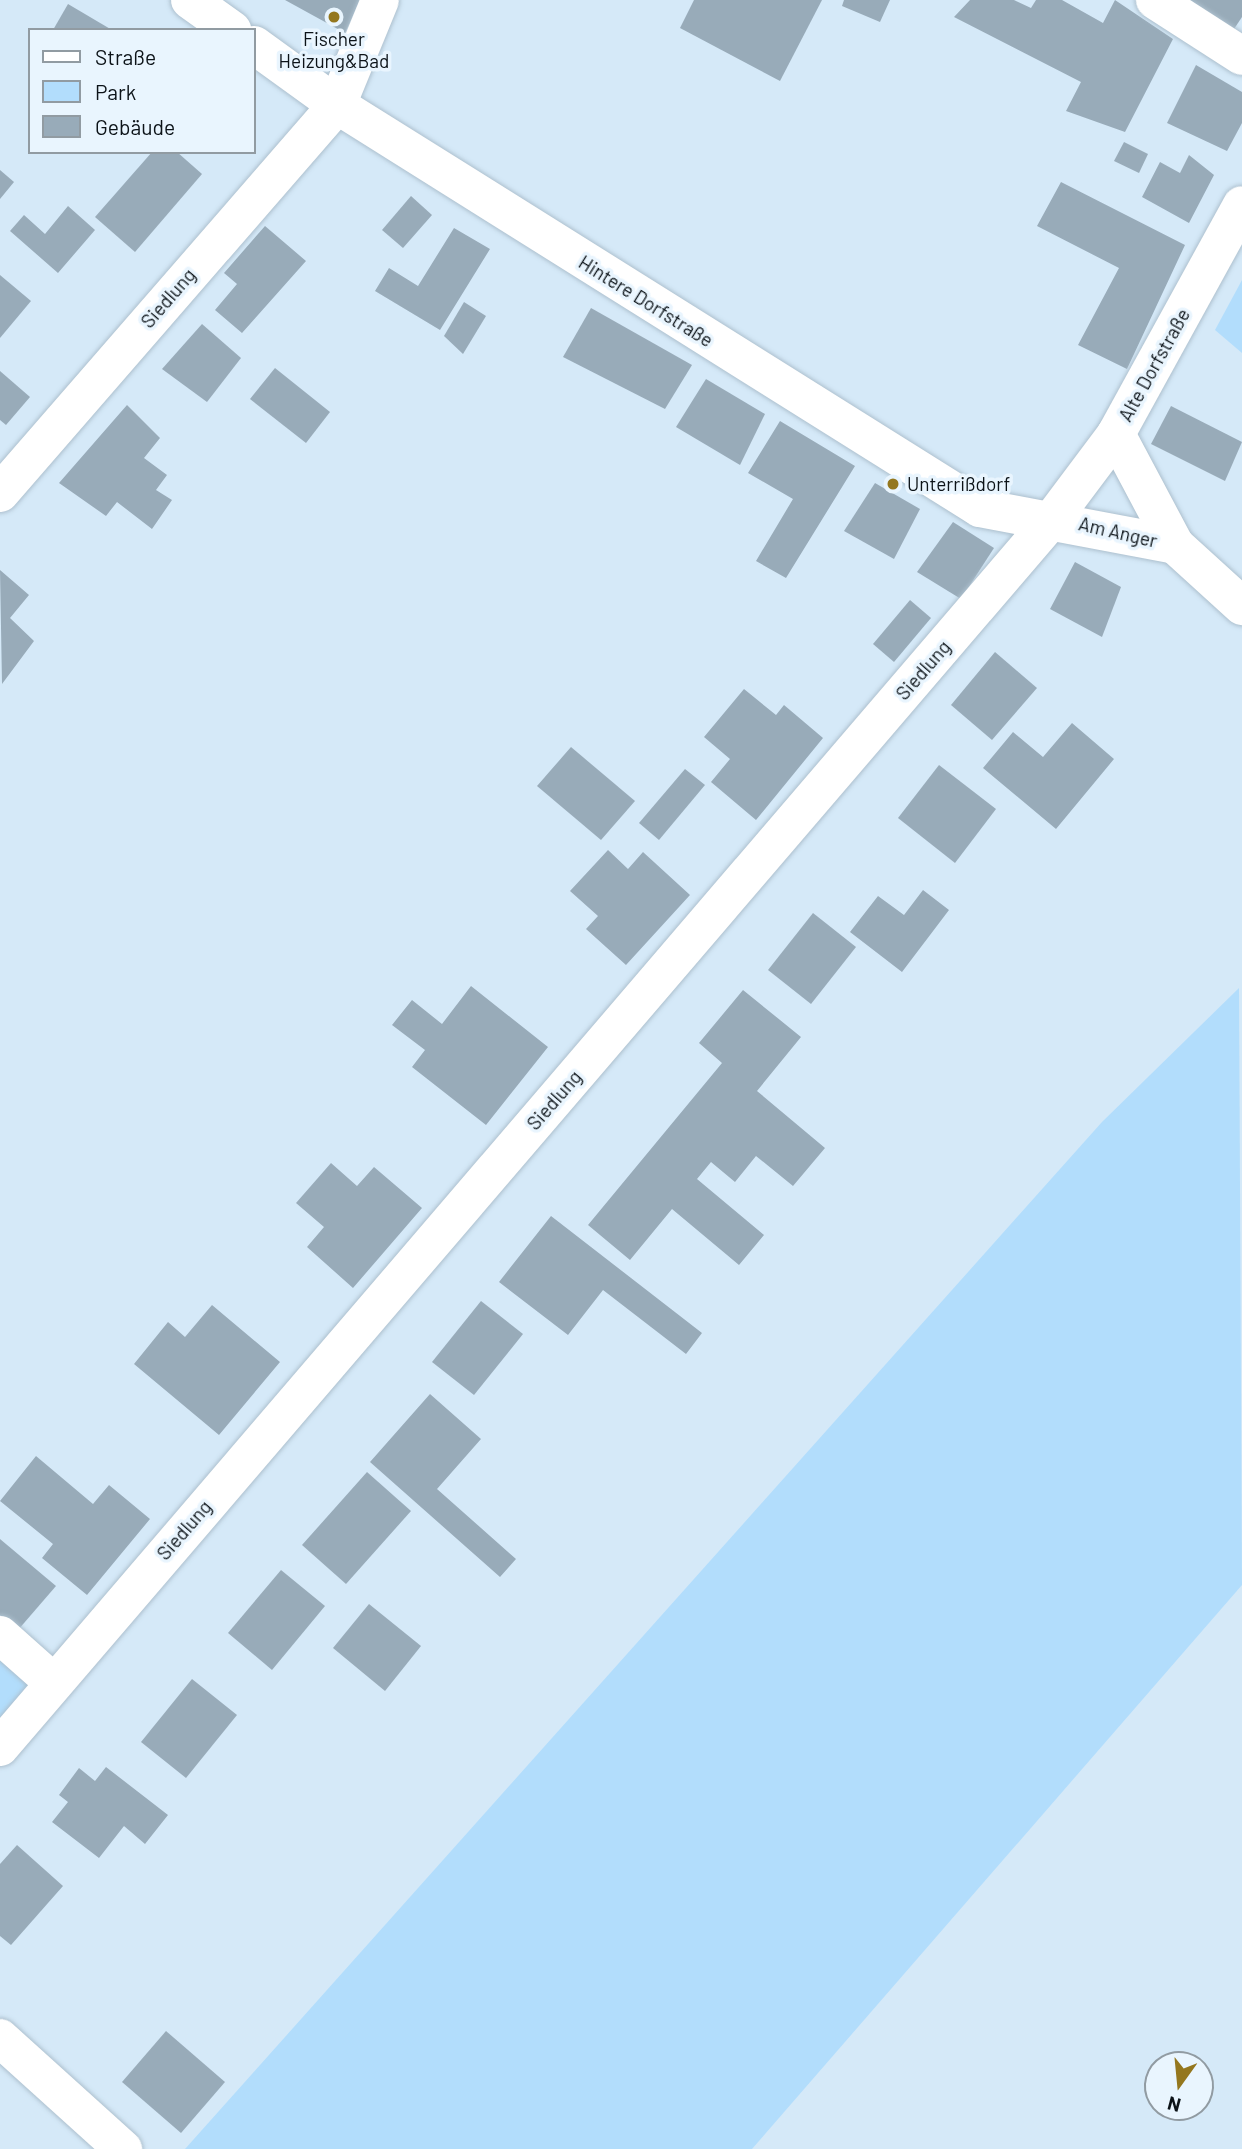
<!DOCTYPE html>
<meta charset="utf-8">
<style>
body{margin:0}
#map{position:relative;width:1242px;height:2149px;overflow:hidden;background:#d5e9f8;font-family:Barlow,sans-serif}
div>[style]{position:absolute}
.green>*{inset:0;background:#b2ddfc}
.building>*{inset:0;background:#98abb9}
.roads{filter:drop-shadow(0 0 2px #adc0ce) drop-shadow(0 0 2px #adc0ce)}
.minor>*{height:38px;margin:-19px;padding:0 19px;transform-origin:19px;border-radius:19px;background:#fff}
.dots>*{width:19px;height:19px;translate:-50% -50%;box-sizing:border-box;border:4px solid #e9f5fe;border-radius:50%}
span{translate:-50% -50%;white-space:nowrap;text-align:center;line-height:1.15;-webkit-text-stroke:7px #e9f5fe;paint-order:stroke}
.poi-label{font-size:19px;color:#0c1318}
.left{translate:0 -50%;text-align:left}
.street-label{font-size:19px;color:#0c1318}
.legend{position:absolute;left:28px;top:28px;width:228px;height:126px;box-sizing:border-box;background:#e9f5fe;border:2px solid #919ba2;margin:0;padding:9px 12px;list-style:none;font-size:21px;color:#0c1318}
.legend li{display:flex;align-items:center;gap:14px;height:35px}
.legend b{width:35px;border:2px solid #919ba2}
.north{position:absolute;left:1144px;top:2051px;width:70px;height:70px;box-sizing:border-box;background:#e9f5fe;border:2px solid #919ba2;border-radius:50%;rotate:195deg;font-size:19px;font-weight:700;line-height:28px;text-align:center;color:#0c1318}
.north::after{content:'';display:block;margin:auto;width:24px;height:32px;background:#94771e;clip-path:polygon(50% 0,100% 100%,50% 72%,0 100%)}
</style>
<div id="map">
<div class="green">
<div style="clip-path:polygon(1242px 280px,1242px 353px,1215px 330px)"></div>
<div style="clip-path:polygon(1239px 988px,1242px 1585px,752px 2149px,185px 2149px,1102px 1122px)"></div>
<div style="clip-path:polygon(0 1652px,35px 1683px,0 1723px)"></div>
</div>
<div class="building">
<div style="clip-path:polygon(285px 0,360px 0,345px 33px)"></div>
<div style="clip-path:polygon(694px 0,822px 0,780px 81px,680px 28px)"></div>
<div style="clip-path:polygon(844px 0,890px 0,880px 22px,842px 6px)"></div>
<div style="clip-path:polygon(970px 0,1014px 0,1031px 8px,1036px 0,1062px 0,1103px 23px,1115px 0,1173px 39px,1125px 132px,1066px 111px,1081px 82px,954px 17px)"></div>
<div style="clip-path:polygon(1183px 0,1242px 0,1242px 17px,1232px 32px)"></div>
<div style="clip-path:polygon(68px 4px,112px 30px,53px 30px)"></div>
<div style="clip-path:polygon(1196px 65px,1242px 92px,1242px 123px,1227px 151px,1167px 123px)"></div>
<div style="clip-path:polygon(1124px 142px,1148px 154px,1139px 173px,1114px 161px)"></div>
<div style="clip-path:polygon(152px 152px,177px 152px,202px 174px,135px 252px,95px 217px)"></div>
<div style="clip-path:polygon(1189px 155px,1214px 175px,1189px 223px,1142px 197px,1160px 162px,1180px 173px)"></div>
<div style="clip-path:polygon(0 170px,14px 182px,0 199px)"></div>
<div style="clip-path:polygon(1061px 182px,1185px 245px,1127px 369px,1078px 345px,1119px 268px,1037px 226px)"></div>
<div style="clip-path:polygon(411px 196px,432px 215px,403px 248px,382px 230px)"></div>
<div style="clip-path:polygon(68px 206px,95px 230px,58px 273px,10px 231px,24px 215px,45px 234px)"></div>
<div style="clip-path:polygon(265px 226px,306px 261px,242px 333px,215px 310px,237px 284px,224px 273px)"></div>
<div style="clip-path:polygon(454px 228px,490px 249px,440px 330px,375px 291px,389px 268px,418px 286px)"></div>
<div style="clip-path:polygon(0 275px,31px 301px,0 338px)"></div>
<div style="clip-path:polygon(464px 302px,486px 316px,463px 354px,444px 336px)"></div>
<div style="clip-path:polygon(591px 308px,692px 365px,665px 409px,563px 357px)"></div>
<div style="clip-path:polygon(202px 324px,241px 358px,207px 402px,162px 369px)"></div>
<div style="clip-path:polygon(275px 368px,330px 412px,306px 443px,250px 399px)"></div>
<div style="clip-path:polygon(0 371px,30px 397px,6px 425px,0 420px)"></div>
<div style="clip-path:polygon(706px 379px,765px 414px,740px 465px,676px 427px)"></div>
<div style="clip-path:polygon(127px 405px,160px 438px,144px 458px,167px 475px,156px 490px,172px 500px,152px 529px,117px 502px,106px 516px,59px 483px)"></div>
<div style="clip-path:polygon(1171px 406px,1242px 442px,1225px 481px,1151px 444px)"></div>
<div style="clip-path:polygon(780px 421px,855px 466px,786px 578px,756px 561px,793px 499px,748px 473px)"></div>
<div style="clip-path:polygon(875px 483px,920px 509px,894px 559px,844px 531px)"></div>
<div style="clip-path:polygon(953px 522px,994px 548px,961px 599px,917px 572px)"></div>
<div style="clip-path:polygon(1075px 562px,1121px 587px,1102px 637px,1050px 609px)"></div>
<div style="clip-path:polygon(0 570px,29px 595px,10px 618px,34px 641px,2px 684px)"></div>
<div style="clip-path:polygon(910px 600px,931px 618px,894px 662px,873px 644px)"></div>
<div style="clip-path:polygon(995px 652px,1037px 688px,992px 740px,951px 705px)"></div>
<div style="clip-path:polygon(744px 689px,776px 715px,784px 705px,823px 738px,756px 820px,711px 782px,730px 759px,704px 737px)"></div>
<div style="clip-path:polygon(1072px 723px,1114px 759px,1056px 829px,983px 768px,1013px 732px,1043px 757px)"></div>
<div style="clip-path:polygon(571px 747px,635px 801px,601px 840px,537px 786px)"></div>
<div style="clip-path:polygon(939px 765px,996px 809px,955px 863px,898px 818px)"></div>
<div style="clip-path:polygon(685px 769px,705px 785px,659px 840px,639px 823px)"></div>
<div style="clip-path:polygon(608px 850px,628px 869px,643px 852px,690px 895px,626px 965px,586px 929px,598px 916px,570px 891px)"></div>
<div style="clip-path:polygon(923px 890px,949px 910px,902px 972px,850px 932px,878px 896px,904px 915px)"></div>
<div style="clip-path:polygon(813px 913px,856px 947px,811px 1004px,768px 970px)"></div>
<div style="clip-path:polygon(471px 986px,548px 1047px,486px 1125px,412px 1067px,425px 1050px,392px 1025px,412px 1000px,442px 1024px)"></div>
<div style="clip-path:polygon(743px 990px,801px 1037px,757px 1091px,825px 1148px,793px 1186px,756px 1156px,735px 1182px,711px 1162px,697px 1179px,764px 1235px,739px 1265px,672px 1209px,630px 1260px,588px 1225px,722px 1063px,699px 1043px)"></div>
<div style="clip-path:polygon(331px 1163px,357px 1186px,374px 1167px,422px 1208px,353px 1288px,307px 1247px,324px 1227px,296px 1203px)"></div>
<div style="clip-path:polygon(551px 1216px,702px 1333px,686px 1354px,603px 1290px,568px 1335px,499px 1282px)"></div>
<div style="clip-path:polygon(481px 1301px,523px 1334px,474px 1395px,432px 1362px)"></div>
<div style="clip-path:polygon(212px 1305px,280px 1362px,219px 1435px,134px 1364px,168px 1322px,185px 1337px)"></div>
<div style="clip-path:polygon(430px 1394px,481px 1439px,437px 1489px,516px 1559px,500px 1577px,370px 1462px)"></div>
<div style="clip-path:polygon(36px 1456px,93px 1504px,109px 1485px,150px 1519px,87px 1595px,42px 1558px,53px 1544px,0 1501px)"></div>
<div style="clip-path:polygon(367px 1472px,411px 1511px,346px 1584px,302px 1545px)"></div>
<div style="clip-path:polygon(0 1539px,56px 1586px,18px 1630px,0 1615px)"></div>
<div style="clip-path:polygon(281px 1570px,325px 1606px,272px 1670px,228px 1633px)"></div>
<div style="clip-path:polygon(369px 1604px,421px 1646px,385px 1691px,333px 1648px)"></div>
<div style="clip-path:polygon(192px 1679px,237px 1715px,186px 1778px,141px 1742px)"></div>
<div style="clip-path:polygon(106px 1767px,168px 1815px,145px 1844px,124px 1826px,99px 1858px,52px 1822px,68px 1802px,59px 1795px,79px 1768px,95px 1781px)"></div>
<div style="clip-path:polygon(17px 1845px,63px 1886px,11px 1945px,0 1936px,0 1864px)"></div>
<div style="clip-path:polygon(166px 2031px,225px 2082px,181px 2133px,122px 2082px)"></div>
</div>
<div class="roads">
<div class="minor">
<div style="left:190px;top:0;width:52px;rotate:35.5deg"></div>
<div style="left:1155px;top:0;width:103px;rotate:32.8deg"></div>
<div style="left:254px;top:45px;width:102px;rotate:35.9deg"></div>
<div style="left:337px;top:105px;width:759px;rotate:32.08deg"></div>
<div style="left:980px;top:508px;width:198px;rotate:10.7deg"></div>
<div style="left:1175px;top:545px;width:91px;rotate:42.3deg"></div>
<div style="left:1116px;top:434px;width:126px;rotate:62deg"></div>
<div style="left:0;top:493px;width:514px;rotate:-49.02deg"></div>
<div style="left:337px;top:105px;width:113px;rotate:-67.7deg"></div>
<div style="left:0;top:1635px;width:71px;rotate:41.6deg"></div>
<div style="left:0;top:1747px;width:1620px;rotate:-49.41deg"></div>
<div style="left:1054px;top:517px;width:104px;rotate:-53.2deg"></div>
<div style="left:1116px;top:434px;width:261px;rotate:-61.2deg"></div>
<div style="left:0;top:2038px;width:166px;rotate:42.1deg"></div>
</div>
</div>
<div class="dots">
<div style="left:334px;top:17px;background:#94771e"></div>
<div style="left:893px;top:484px;background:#94771e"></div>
</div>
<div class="poi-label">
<span style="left:334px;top:50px">Fischer<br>Heizung&amp;Bad</span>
<span class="left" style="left:907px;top:484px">Unterrißdorf</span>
</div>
<div class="street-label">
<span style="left:168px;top:298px;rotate:-49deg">Siedlung</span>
<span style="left:646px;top:301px;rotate:32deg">Hintere Dorfstraße</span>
<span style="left:1154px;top:365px;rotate:-61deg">Alte Dorfstraße</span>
<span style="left:1118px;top:532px;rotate:13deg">Am Anger</span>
<span style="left:923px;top:670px;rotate:-49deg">Siedlung</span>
<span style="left:554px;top:1100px;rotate:-49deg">Siedlung</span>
<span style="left:184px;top:1530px;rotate:-49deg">Siedlung</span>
</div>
<ul class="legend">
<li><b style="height:9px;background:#fff"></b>Straße</li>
<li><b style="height:19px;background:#b2ddfc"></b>Park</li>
<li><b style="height:19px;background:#98abb9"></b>Gebäude</li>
</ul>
<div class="north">N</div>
</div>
